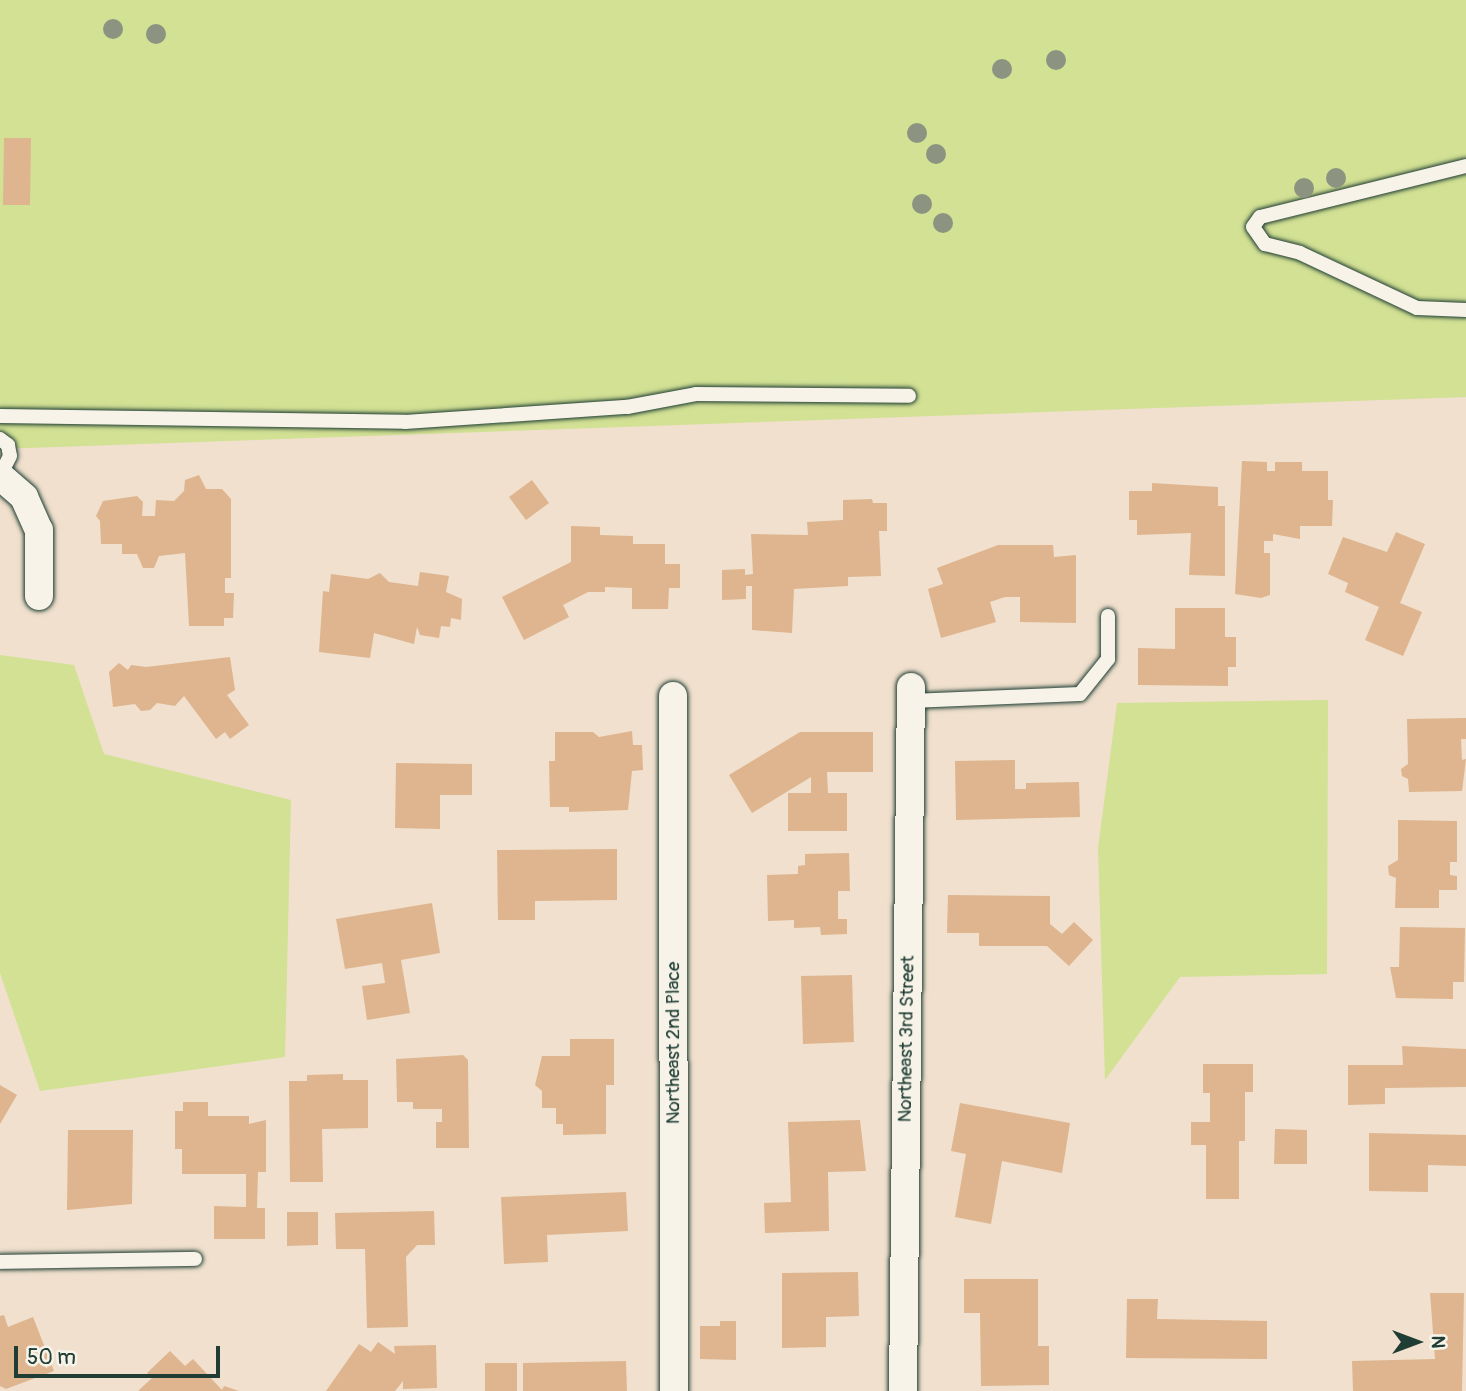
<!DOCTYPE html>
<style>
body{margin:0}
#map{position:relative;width:1466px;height:1391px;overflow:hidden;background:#f0e0cd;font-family:Pangolin,sans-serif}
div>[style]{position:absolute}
.green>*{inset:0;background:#d2e194}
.building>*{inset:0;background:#deb58e}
.roads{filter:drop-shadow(0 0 2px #1f3d34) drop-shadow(0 0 2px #1f3d34)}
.service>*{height:14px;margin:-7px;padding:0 7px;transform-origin:7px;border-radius:7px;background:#f7f3e8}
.minor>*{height:28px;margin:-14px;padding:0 14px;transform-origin:14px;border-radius:14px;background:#f7f3e8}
.trees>*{width:20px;height:20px;margin:-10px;border-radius:50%;background:#8c9481}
span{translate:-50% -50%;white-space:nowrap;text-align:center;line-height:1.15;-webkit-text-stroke:7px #f7f3e8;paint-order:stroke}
.street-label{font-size:19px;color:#1f3d34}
.north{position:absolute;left:1382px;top:1307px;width:70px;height:70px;-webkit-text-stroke:5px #f7f3e8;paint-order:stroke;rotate:90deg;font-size:19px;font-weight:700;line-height:28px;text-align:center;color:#1f3d34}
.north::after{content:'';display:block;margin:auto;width:24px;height:32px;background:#1f3d34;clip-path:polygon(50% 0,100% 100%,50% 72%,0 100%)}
.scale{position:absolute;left:14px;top:1346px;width:206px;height:32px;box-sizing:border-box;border:4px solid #1f3d34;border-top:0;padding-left:9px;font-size:21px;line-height:24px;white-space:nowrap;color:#1f3d34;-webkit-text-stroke:5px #f7f3e8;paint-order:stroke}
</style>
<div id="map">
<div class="green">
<div style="clip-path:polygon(0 0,1466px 0,1466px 397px,0 449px)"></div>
<div style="clip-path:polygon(0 655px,74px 665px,104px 754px,291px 800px,285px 1057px,40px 1091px,0 973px)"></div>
<div style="clip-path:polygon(1328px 700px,1327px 974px,1180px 977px,1105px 1080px,1098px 848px,1117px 703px)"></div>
</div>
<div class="building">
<div style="clip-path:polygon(4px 138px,31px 138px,30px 205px,3px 205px)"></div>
<div style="clip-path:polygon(1242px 461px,1267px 462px,1267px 471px,1275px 471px,1275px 462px,1302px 462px,1302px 471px,1328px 471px,1328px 500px,1333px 500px,1332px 526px,1300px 526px,1300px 539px,1273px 534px,1273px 541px,1264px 541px,1264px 553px,1270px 553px,1270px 595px,1261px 598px,1235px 594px)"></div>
<div style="clip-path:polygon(199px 475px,206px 489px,222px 489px,231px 499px,231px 578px,225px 578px,225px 593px,234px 593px,233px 618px,224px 618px,224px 626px,189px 626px,185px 553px,159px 556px,154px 568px,143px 568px,137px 554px,122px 554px,122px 544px,101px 544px,100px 521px,96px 516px,103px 501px,137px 496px,143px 502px,142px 516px,155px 516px,156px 500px,174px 501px,184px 491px,185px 480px)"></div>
<div style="clip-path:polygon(532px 480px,549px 503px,526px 520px,509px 497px)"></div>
<div style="clip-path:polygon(1152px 483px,1218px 487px,1218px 506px,1225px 506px,1225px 576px,1189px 575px,1191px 533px,1137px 535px,1137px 520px,1129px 520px,1129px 491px,1152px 491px)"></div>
<div style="clip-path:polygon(872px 499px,873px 503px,887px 503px,887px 531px,879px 531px,881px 576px,848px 577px,848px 586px,794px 589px,792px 633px,752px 630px,752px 586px,746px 586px,746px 599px,722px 600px,722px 570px,745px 569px,745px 575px,753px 574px,751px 534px,808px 535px,807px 522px,843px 520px,843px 500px)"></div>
<div style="clip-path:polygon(571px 526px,600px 527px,600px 535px,633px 536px,633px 544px,665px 544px,665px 564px,680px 564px,680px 588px,669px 588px,668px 609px,632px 609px,632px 588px,605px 587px,605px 592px,588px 592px,563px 605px,569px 617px,524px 640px,502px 597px,571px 562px)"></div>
<div style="clip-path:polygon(1396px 532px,1425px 544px,1400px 603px,1422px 612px,1403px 656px,1365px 640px,1379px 607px,1345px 592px,1348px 583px,1328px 574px,1343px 537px,1387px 552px)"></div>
<div style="clip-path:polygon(998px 545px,1053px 545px,1054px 557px,1076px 555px,1076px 623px,1020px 622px,1020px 597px,1005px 597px,990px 602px,996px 622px,941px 638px,928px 589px,943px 584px,937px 568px)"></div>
<div style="clip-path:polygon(420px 572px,449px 576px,446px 592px,462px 599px,461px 620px,451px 618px,450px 627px,441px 626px,439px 638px,420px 635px,417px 627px,414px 644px,374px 633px,370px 658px,319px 652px,323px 591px,329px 592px,331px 574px,368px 579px,380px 573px,389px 582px,418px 586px)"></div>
<div style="clip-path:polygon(1175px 608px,1225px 608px,1225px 637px,1236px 637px,1236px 667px,1228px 667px,1228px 686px,1138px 685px,1138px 648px,1175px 649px)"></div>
<div style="clip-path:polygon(230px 657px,235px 690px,227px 695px,249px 725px,230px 739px,225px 732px,216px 739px,184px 696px,175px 706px,157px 703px,150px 710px,141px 711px,135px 704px,113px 707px,109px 672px,119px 663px,128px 670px,131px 665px,146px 667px)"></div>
<div style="clip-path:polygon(1466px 718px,1466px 739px,1461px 739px,1462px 760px,1466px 759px,1462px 791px,1409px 792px,1408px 779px,1402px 776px,1401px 769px,1408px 764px,1407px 719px)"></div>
<div style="clip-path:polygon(632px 731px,633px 745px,642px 745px,643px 770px,632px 771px,628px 810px,569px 812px,569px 807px,550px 807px,549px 761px,555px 761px,555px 732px,593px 732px,599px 737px)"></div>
<div style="clip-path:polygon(800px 732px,873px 732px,873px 772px,827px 772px,828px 793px,847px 793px,847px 831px,788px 831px,788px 793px,811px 793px,811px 777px,752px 813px,729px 775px)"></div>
<div style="clip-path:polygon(1015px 760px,1015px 789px,1026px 789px,1026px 783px,1079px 782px,1080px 817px,956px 820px,955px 761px)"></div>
<div style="clip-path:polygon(396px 763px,472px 764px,472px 795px,440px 795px,440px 829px,395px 828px)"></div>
<div style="clip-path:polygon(1398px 820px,1457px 821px,1457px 862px,1450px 862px,1450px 875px,1457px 876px,1457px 890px,1439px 890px,1439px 908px,1395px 908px,1396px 878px,1389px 875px,1388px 866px,1398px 860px)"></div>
<div style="clip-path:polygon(617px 849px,617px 900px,535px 901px,535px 920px,498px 920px,497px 850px)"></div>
<div style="clip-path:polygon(849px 853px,850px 891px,838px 891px,838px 919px,847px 919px,847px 934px,821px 935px,820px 927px,794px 928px,794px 920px,768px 921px,767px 875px,798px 874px,798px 866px,805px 865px,805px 854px)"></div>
<div style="clip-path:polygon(948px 895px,1050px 896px,1050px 924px,1062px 934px,1074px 922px,1093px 940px,1069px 966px,1047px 946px,979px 946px,979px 933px,947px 933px)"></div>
<div style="clip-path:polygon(432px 903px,440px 953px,401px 960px,410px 1013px,367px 1020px,362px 986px,385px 983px,382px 963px,345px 969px,336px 919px)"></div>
<div style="clip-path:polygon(1400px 927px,1465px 928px,1464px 982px,1453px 982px,1453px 999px,1396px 998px,1390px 967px,1399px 967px)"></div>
<div style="clip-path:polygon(852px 975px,854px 1042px,803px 1044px,801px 976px)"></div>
<div style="clip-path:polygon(570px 1039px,614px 1039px,614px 1085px,606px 1085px,606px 1134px,563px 1135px,563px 1124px,556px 1124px,556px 1108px,542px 1108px,542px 1091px,535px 1085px,542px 1056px,570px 1056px)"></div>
<div style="clip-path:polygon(1402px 1046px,1466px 1049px,1466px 1087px,1385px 1088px,1385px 1104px,1348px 1105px,1348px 1065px,1403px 1065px)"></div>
<div style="clip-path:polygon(463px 1055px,468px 1060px,469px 1148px,436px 1148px,436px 1122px,442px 1122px,442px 1109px,413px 1109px,413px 1102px,397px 1102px,396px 1059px)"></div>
<div style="clip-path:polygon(1203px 1064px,1253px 1064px,1253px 1092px,1245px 1092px,1245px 1141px,1239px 1141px,1239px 1199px,1206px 1199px,1206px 1145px,1191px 1145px,1191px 1122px,1210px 1122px,1210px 1093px,1203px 1093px)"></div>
<div style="clip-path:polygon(343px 1074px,343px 1080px,368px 1080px,368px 1128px,322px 1129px,323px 1182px,290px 1182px,289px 1081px,307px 1081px,307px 1075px)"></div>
<div style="clip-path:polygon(0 1085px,17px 1095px,0 1124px)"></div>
<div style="clip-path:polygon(183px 1102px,208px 1102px,208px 1116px,249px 1116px,249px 1124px,266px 1120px,266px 1172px,258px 1172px,257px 1208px,265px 1208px,265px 1239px,214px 1239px,214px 1206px,246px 1207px,246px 1174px,182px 1174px,182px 1149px,175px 1149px,175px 1111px,183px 1111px)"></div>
<div style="clip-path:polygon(960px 1103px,1070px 1123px,1062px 1173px,1002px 1161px,991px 1224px,955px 1217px,966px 1154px,951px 1151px)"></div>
<div style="clip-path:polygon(860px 1120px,866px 1171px,828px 1172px,829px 1231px,765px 1233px,764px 1203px,791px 1202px,788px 1122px)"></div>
<div style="clip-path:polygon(1275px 1129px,1307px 1130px,1307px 1164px,1274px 1164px)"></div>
<div style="clip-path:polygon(68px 1130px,133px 1130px,132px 1204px,67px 1210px)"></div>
<div style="clip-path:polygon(1369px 1133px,1466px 1135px,1466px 1166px,1428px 1165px,1428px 1192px,1369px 1191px)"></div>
<div style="clip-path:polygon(626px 1192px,628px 1231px,547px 1235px,548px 1262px,504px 1264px,501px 1197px)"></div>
<div style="clip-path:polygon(434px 1211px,435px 1245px,417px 1245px,406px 1257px,408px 1327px,367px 1328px,365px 1249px,336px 1249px,335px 1213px)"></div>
<div style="clip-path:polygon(287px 1212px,318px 1212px,318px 1245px,287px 1246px)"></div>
<div style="clip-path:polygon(858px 1272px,859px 1316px,826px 1317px,826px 1347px,782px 1348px,782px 1273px)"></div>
<div style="clip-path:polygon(964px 1279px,1038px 1279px,1038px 1346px,1049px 1346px,1049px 1385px,981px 1386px,980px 1313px,964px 1313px)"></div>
<div style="clip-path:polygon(1430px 1293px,1464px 1293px,1462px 1391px,1353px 1391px,1352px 1361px,1435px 1359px)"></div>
<div style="clip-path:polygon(1127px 1299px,1158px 1299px,1157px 1319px,1267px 1321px,1267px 1359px,1126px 1358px)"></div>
<div style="clip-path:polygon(4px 1315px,8px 1327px,33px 1317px,54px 1371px,6px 1389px,0 1386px,0 1316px)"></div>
<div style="clip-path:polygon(720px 1321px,736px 1321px,736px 1360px,700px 1359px,700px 1326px,720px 1326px)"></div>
<div style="clip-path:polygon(378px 1342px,395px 1354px,394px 1346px,436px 1345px,437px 1388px,403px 1389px,403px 1381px,395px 1391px,326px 1391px,359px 1344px,371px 1352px)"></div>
<div style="clip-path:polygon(170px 1351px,185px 1366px,193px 1359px,222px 1390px,224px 1386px,239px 1391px,138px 1391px,152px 1378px,147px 1373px)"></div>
<div style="clip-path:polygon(626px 1361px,627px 1391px,523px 1391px,523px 1363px)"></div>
<div style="clip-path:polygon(485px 1363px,517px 1363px,517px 1391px,485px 1391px)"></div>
</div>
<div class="roads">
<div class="service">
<div style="left:1466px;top:166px;width:212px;rotate:166.1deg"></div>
<div style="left:1260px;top:217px;width:12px;rotate:125deg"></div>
<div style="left:1253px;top:227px;width:21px;rotate:55deg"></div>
<div style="left:1265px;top:244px;width:36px;rotate:14deg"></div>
<div style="left:1300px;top:253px;width:129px;rotate:25.2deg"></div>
<div style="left:1417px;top:308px;width:49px;rotate:2.3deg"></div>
<div style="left:0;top:416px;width:405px;rotate:0.8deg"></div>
<div style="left:405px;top:422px;width:223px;rotate:-3.9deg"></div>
<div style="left:627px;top:407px;width:70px;rotate:-10.7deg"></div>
<div style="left:696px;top:394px;width:213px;rotate:0.5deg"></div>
<div style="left:0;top:439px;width:10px;rotate:37deg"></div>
<div style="left:8px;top:445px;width:11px;rotate:80deg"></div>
<div style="left:10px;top:456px;width:22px;rotate:117deg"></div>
<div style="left:911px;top:701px;width:169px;rotate:-2.4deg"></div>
<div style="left:1080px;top:694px;width:45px;rotate:-51.3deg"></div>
<div style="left:1108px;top:659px;width:43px;rotate:-90deg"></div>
<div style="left:0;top:1262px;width:195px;rotate:-0.9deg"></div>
</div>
<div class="minor">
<div style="left:0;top:476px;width:32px;rotate:41deg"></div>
<div style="left:24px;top:497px;width:36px;rotate:66deg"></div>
<div style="left:39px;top:530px;width:66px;rotate:90deg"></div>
<div style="left:673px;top:696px;width:695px;rotate:89.92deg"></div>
<div style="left:903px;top:1391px;width:704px;rotate:-89.35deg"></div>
</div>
</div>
<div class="trees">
<div style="left:113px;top:29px"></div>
<div style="left:156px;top:34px"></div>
<div style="left:1056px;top:60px"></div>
<div style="left:1002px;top:69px"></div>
<div style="left:917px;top:133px"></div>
<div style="left:936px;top:154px"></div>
<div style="left:1336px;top:178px"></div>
<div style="left:1304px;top:188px"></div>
<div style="left:922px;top:204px"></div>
<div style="left:943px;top:223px"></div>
</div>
<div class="street-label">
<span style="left:907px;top:1039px;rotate:-89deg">Northeast 3rd Street</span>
<span style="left:674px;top:1043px;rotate:-90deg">Northeast 2nd Place</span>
</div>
<div class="north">N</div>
<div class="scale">50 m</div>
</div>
